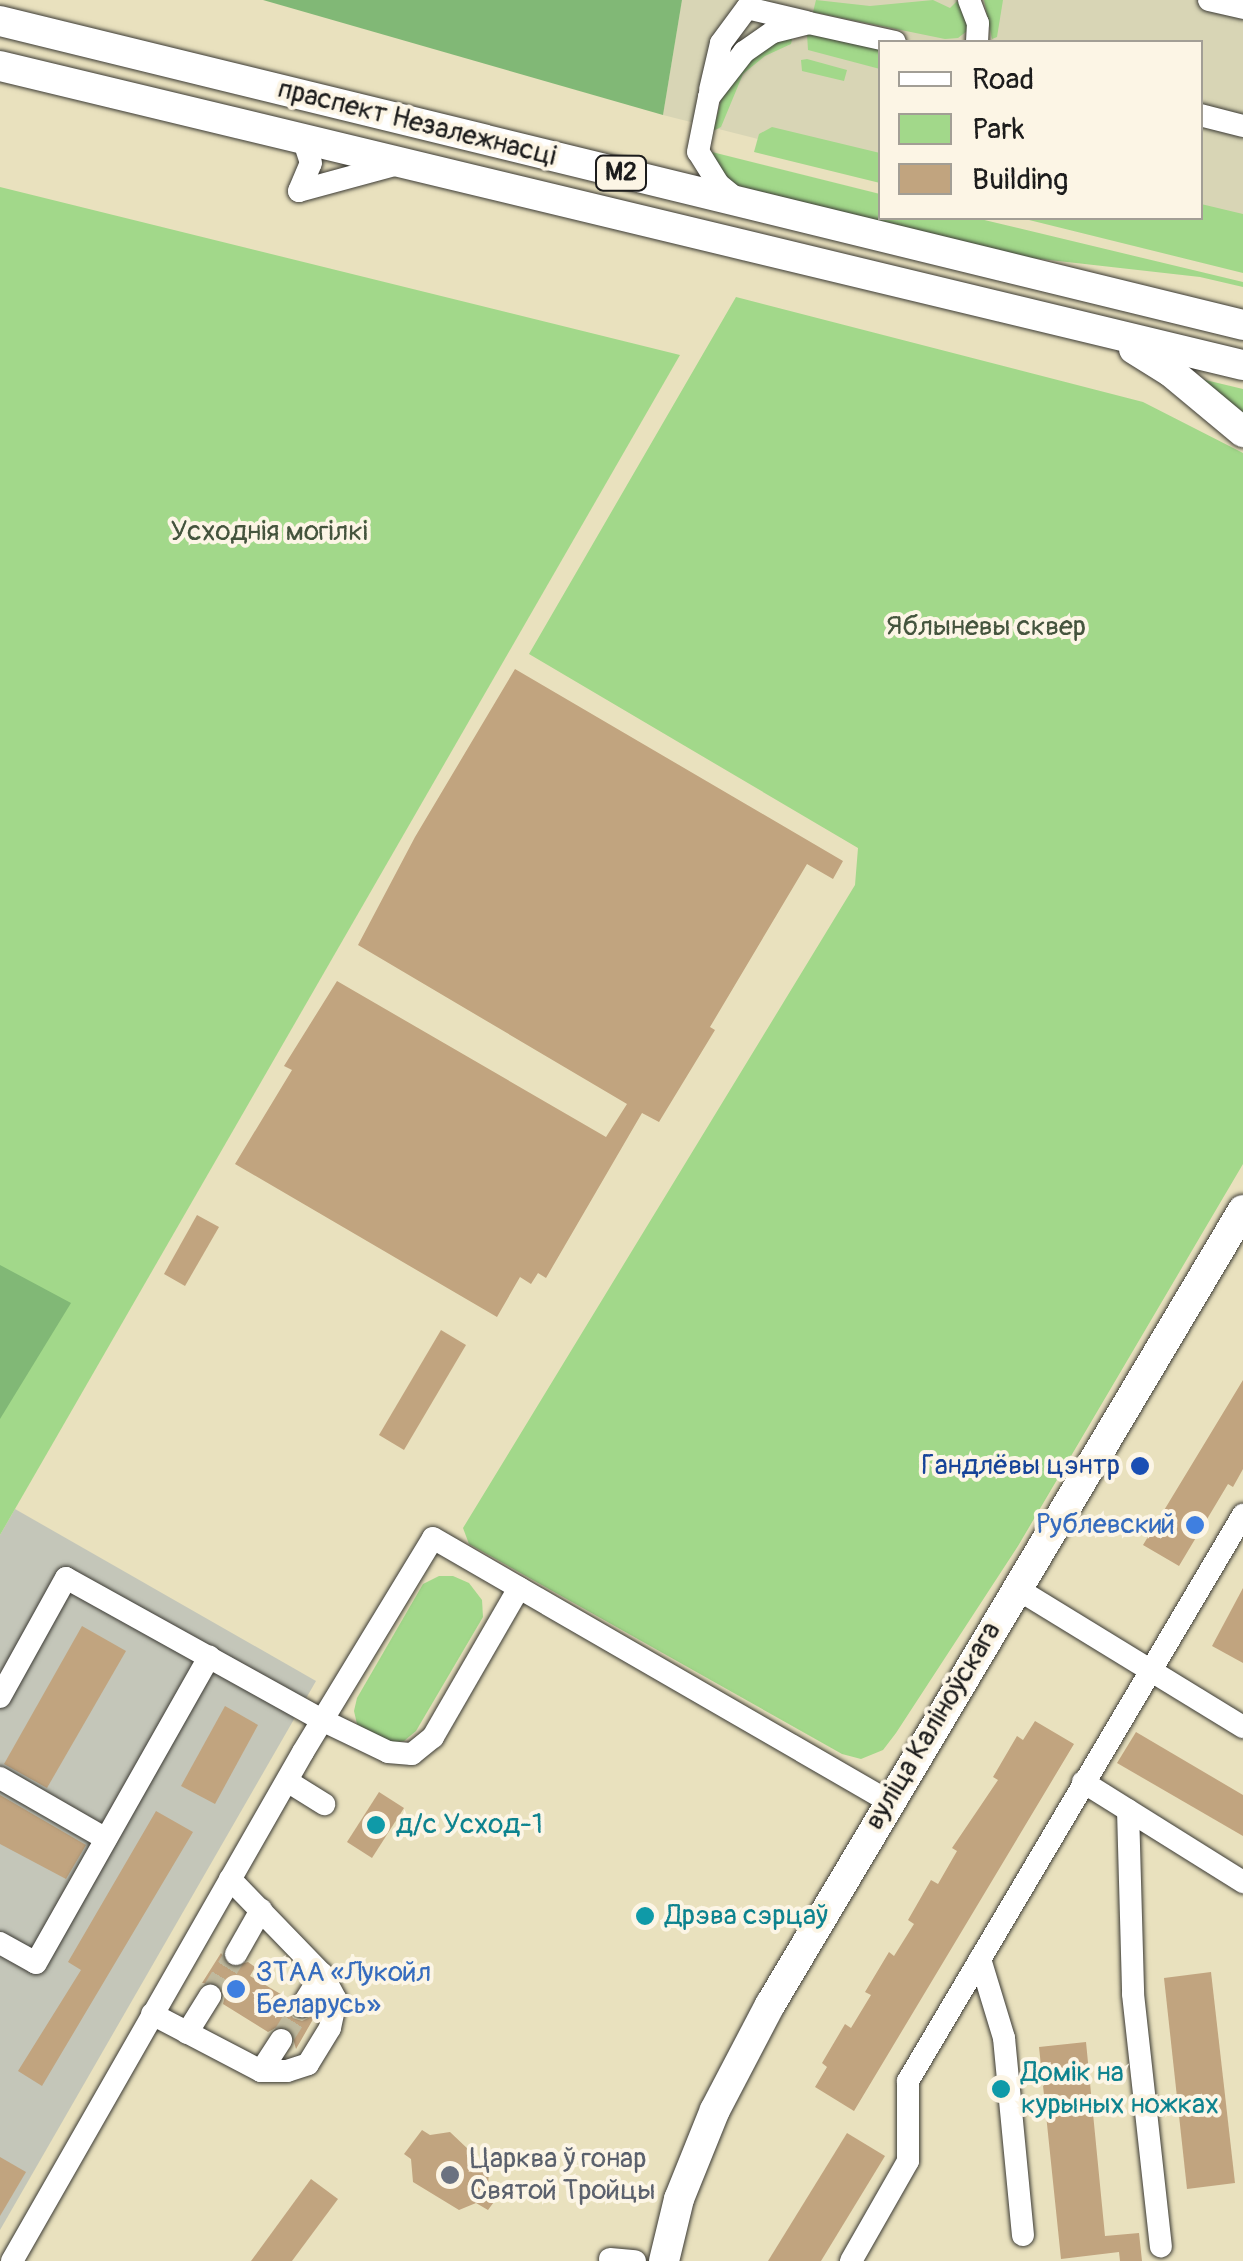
<!DOCTYPE html>
<meta charset="utf-8">
<style>
body{margin:0}
#map{position:relative;width:1243px;height:2261px;overflow:hidden;background:#e9e1be;font-family:Pangolin,sans-serif}
div>[style]{position:absolute}
.built>*{inset:0;background:#d8d5b5}
.industrial>*{inset:0;background:#c4c6b9}
.green>*{inset:0;background:#a2d88a}
.forest>*{inset:0;background:#81b876}
.building>*{inset:0;background:#c1a47f}
.minor-tunnel>*{height:22px;margin-top:-11px;transform-origin:0;background:repeating-linear-gradient(90deg,#c0ba9e 0 22px,transparent 0 33px)}
.roads{filter:drop-shadow(0 0 2px #3b3a34) drop-shadow(0 0 2px #3b3a34)}
.minor>*{height:22px;margin:-11px;padding:0 11px;transform-origin:11px;border-radius:11px;background:#fff}
.major>*{height:30px;margin:-15px;padding:0 15px;transform-origin:15px;border-radius:15px;background:#fff}
.dots>*{width:28px;height:28px;translate:-50% -50%;box-sizing:border-box;border:5px solid #fcf5e5;border-radius:50%}
span{translate:-50% -50%;white-space:nowrap;text-align:center;line-height:1.15;-webkit-text-stroke:8px #fcf5e5;paint-order:stroke}
.shield-label span{padding:2px 8px;background:#fcf5e5;border:2px solid;border-radius:8px;-webkit-text-stroke-width:0}
.shield-label{font-size:25px;color:#1c1c1c;font-weight:700}
.street-label{font-size:28px;color:#1c1c1c}
.park-label{font-size:28px;color:#44543d}
.transit-label{font-size:28px;color:#164399}
.right{translate:-100% -50%;text-align:right}
.shop-label{font-size:28px;color:#366cbe}
.left{translate:0 -50%;text-align:left}
.culture-label{font-size:28px;color:#0d838f}
.worship-label{font-size:28px;color:#5b616d}
.legend{position:absolute;left:878px;top:40px;width:325px;height:180px;box-sizing:border-box;background:#fcf5e5;border:2px solid #a29e95;margin:0;padding:12px 18px;list-style:none;font-size:30px;color:#1c1c1c}
.legend li{display:flex;align-items:center;gap:20px;height:50px}
.legend b{width:50px;border:2px solid #a29e95}
</style>
<div id="map">
<div class="built">
<div style="clip-path:polygon(682px 0,1243px 0,1243px 243px,1200px 218px,1200px 42px,880px 42px,880px 170px,663px 115px)"></div>
</div>
<div class="industrial">
<div style="clip-path:polygon(15px 1509px,316px 1681px,0 2230px,0 1535px)"></div>
</div>
<div class="green">
<div style="clip-path:polygon(816px 0,870px 6px,933px 0,950px 8px,957px 1px,968px 22px,967px 31px,958px 38px,945px 39px,813px 12px)"></div>
<div style="clip-path:polygon(984px 0,1003px 0,997px 37px,992px 39px)"></div>
<div style="clip-path:polygon(807px 34px,880px 45px,880px 69px,808px 50px)"></div>
<div style="clip-path:polygon(793px 35px,791px 44px,765px 56px,743px 74px,721px 127px,713px 131px,724px 89px,752px 55px)"></div>
<div style="clip-path:polygon(807px 59px,847px 70px,844px 81px,802px 71px,801px 60px)"></div>
<div style="clip-path:polygon(772px 127px,880px 153px,880px 183px,754px 152px,759px 134px)"></div>
<div style="clip-path:polygon(712px 152px,880px 194px,880px 218px,976px 218px,1243px 282px,1243px 287px,1200px 277px,1014px 256px,735px 185px,723px 176px)"></div>
<div style="clip-path:polygon(0 187px,680px 355px,0 1535px)"></div>
<div style="clip-path:polygon(1201px 204px,1243px 214px,1243px 273px,1021px 218px,1200px 218px)"></div>
<div style="clip-path:polygon(736px 297px,1143px 402px,1243px 453px,1243px 1164px,1018px 1546px,896px 1733px,883px 1750px,861px 1759px,842px 1754px,469px 1544px,463px 1528px,855px 885px,858px 848px,529px 654px)"></div>
<div style="clip-path:polygon(1197px 378px,1243px 389px,1243px 415px)"></div>
<div style="clip-path:polygon(439px 1576px,453px 1576px,469px 1583px,482px 1600px,483px 1617px,416px 1731px,404px 1741px,388px 1743px,357px 1724px,354px 1711px,357px 1698px,423px 1584px)"></div>
</div>
<div class="forest">
<div style="clip-path:polygon(263px 0,682px 0,663px 115px)"></div>
<div style="clip-path:polygon(0 1265px,71px 1303px,0 1419px)"></div>
</div>
<div class="building">
<div style="clip-path:polygon(515px 669px,843px 861px,833px 879px,807px 864px,710px 1027px,715px 1030px,659px 1122px,642px 1113px,546px 1278px,538px 1273px,531px 1284px,520px 1277px,497px 1317px,235px 1164px,292px 1070px,284px 1066px,337px 981px,606px 1137px,627px 1104px,358px 945px,415px 837px)"></div>
<div style="clip-path:polygon(197px 1215px,219px 1227px,185px 1286px,164px 1274px)"></div>
<div style="clip-path:polygon(441px 1330px,466px 1345px,404px 1450px,379px 1435px)"></div>
<div style="clip-path:polygon(1243px 1380px,1243px 1469px,1233px 1487px,1228px 1484px,1179px 1566px,1143px 1545px)"></div>
<div style="clip-path:polygon(1243px 1588px,1243px 1663px,1212px 1646px)"></div>
<div style="clip-path:polygon(82px 1626px,126px 1651px,47px 1788px,4px 1764px)"></div>
<div style="clip-path:polygon(225px 1706px,258px 1725px,215px 1804px,181px 1786px)"></div>
<div style="clip-path:polygon(1035px 1721px,1074px 1744px,854px 2111px,815px 2087px,827px 2067px,822px 2063px,845px 2024px,851px 2028px,871px 1995px,865px 1992px,889px 1952px,894px 1956px,914px 1924px,908px 1920px,931px 1880px,938px 1884px,957px 1851px,952px 1848px,998px 1780px,993px 1777px,1017px 1736px,1023px 1740px)"></div>
<div style="clip-path:polygon(1136px 1732px,1243px 1795px,1243px 1836px,1117px 1763px)"></div>
<div style="clip-path:polygon(379px 1792px,404px 1808px,372px 1858px,347px 1842px)"></div>
<div style="clip-path:polygon(0 1795px,86px 1845px,66px 1879px,0 1844px)"></div>
<div style="clip-path:polygon(156px 1811px,193px 1832px,42px 2086px,18px 2071px,81px 1970px,68px 1962px)"></div>
<div style="clip-path:polygon(221px 1953px,230px 1967px,248px 1962px,255px 1967px,250px 1976px,289px 1999px,287px 2006px,293px 2018px,302px 2021px,316px 2014px,296px 2049px,290px 2028px,281px 2025px,268px 2032px,223px 2004px,225px 1996px,219px 1984px,202px 1983px)"></div>
<div style="clip-path:polygon(1211px 1972px,1235px 2183px,1187px 2189px,1164px 1978px)"></div>
<div style="clip-path:polygon(1086px 2042px,1105px 2236px,1139px 2233px,1142px 2261px,1120px 2261px,1119px 2252px,1061px 2259px,1039px 2047px)"></div>
<div style="clip-path:polygon(422px 2130px,430px 2135px,450px 2132px,489px 2169px,488px 2187px,499px 2195px,488px 2210px,476px 2203px,459px 2210px,413px 2182px,411px 2159px,404px 2154px)"></div>
<div style="clip-path:polygon(847px 2133px,885px 2156px,821px 2261px,768px 2261px)"></div>
<div style="clip-path:polygon(0 2157px,26px 2172px,0 2216px)"></div>
<div style="clip-path:polygon(311px 2179px,338px 2199px,292px 2261px,251px 2261px)"></div>
</div>
<div class="minor-tunnel">
<div style="left:210px;top:1996px;width:49px;rotate:-58.2deg"></div>
<div style="left:281px;top:2040px;width:40px;rotate:-58deg"></div>
</div>
<div class="roads">
<div class="minor">
<div style="left:969px;top:0;width:25px;rotate:69deg"></div>
<div style="left:978px;top:23px;width:19px;rotate:93deg"></div>
<div style="left:1209px;top:0;width:35px;rotate:13deg"></div>
<div style="left:710px;top:90px;width:48px;rotate:-76.8deg"></div>
<div style="left:721px;top:43px;width:44px;rotate:-53.4deg"></div>
<div style="left:747px;top:8px;width:61px;rotate:13.3deg"></div>
<div style="left:1200px;top:115px;width:44px;rotate:14.3deg"></div>
<div style="left:299px;top:191px;width:107px;rotate:-15.2deg"></div>
<div style="left:299px;top:191px;width:30px;rotate:-67deg"></div>
<div style="left:311px;top:163px;width:28px;rotate:-108deg"></div>
<div style="left:739px;top:201px;width:26px;rotate:-141deg"></div>
<div style="left:719px;top:185px;width:39px;rotate:-122deg"></div>
<div style="left:698px;top:152px;width:56px;rotate:-78.7deg"></div>
<div style="left:709px;top:97px;width:57px;rotate:-52.1deg"></div>
<div style="left:744px;top:52px;width:35px;rotate:-35deg"></div>
<div style="left:773px;top:32px;width:37px;rotate:-14deg"></div>
<div style="left:809px;top:23px;width:88px;rotate:12.5deg"></div>
<div style="left:1016px;top:1588px;width:266px;rotate:31.5deg"></div>
<div style="left:0;top:1697px;width:136px;rotate:-61deg"></div>
<div style="left:66px;top:1578px;width:295px;rotate:29deg"></div>
<div style="left:324px;top:1721px;width:71px;rotate:25.8deg"></div>
<div style="left:388px;top:1752px;width:24px;rotate:5deg"></div>
<div style="left:412px;top:1754px;width:27px;rotate:-39deg"></div>
<div style="left:433px;top:1737px;width:172px;rotate:-60deg"></div>
<div style="left:0;top:1778px;width:122px;rotate:29.9deg"></div>
<div style="left:287px;top:1781px;width:44px;rotate:31.9deg"></div>
<div style="left:1083px;top:1782px;width:189px;rotate:32deg"></div>
<div style="left:1128px;top:1810px;width:184px;rotate:88.4deg"></div>
<div style="left:1133px;top:1994px;width:254px;rotate:83.7deg"></div>
<div style="left:230px;top:1879px;width:132px;rotate:45.9deg"></div>
<div style="left:322px;top:1974px;width:38px;rotate:122deg"></div>
<div style="left:0;top:1943px;width:41px;rotate:29.1deg"></div>
<div style="left:36px;top:1963px;width:352px;rotate:-60.5deg"></div>
<div style="left:236px;top:1954px;width:51px;rotate:-60.4deg"></div>
<div style="left:980px;top:1959px;width:83px;rotate:73.1deg"></div>
<div style="left:1004px;top:2038px;width:198px;rotate:84.5deg"></div>
<div style="left:152px;top:2014px;width:123px;rotate:27.6deg"></div>
<div style="left:261px;top:2071px;width:37px;rotate:-57deg"></div>
<div style="left:187px;top:2033px;width:44px;rotate:-58.1deg"></div>
<div style="left:261px;top:2071px;width:26px"></div>
<div style="left:287px;top:2071px;width:22px;rotate:-18deg"></div>
<div style="left:308px;top:2064px;width:42px;rotate:-58.6deg"></div>
<div style="left:330px;top:2028px;width:29px;rotate:-78deg"></div>
<div style="left:336px;top:2000px;width:30px;rotate:-118deg"></div>
<div style="left:610px;top:2259px;width:25px;rotate:5deg"></div>
<div style="left:12px;top:2261px;width:586px;rotate:-60.24deg"></div>
<div style="left:303px;top:1752px;width:250px;rotate:-58.7deg"></div>
<div style="left:433px;top:1538px;width:526px;rotate:30.03deg"></div>
<div style="left:851px;top:2261px;width:115px;rotate:-60.3deg"></div>
<div style="left:908px;top:2161px;width:80px;rotate:-90deg"></div>
<div style="left:908px;top:2081px;width:658px;rotate:-59.38deg"></div>
</div>
<div class="major">
<div style="left:0;top:21px;width:1280px;rotate:13.74deg"></div>
<div style="left:0;top:66px;width:1278px;rotate:13.53deg"></div>
<div style="left:1134px;top:349px;width:44px;rotate:31.9deg"></div>
<div style="left:1171px;top:372px;width:94px;rotate:39.8deg"></div>
<div style="left:664px;top:2261px;width:64px;rotate:-76.4deg"></div>
<div style="left:679px;top:2199px;width:96px;rotate:-68deg"></div>
<div style="left:715px;top:2110px;width:119px;rotate:-62.4deg"></div>
<div style="left:770px;top:2005px;width:925px;rotate:-59.25deg"></div>
</div>
</div>
<div class="dots">
<div style="left:1140px;top:1466px;background:#1a4fb4"></div>
<div style="left:1195px;top:1525px;background:#3f7fe0"></div>
<div style="left:376px;top:1825px;background:#0f9aa8"></div>
<div style="left:645px;top:1916px;background:#0f9aa8"></div>
<div style="left:236px;top:1989px;background:#3f7fe0"></div>
<div style="left:1001px;top:2089px;background:#0f9aa8"></div>
<div style="left:450px;top:2175px;background:#6b7280"></div>
</div>
<div class="shield-label">
<span style="left:621px;top:173px">М2</span>
</div>
<div class="street-label">
<span style="left:417px;top:123px;rotate:14deg">праспект Незалежнасці</span>
<span style="left:933px;top:1726px;rotate:-59deg">вуліца Каліноўскага</span>
</div>
<div class="park-label">
<span style="left:269px;top:532px">Усходнія могілкі</span>
<span style="left:986px;top:627px">Яблыневы сквер</span>
</div>
<div class="transit-label">
<span class="right" style="left:1120px;top:1466px">Гандлёвы цэнтр</span>
</div>
<div class="shop-label">
<span class="right" style="left:1175px;top:1525px">Рублевский</span>
<span class="left" style="left:256px;top:1989px">ЗТАА «Лукойл<br>Беларусь»</span>
</div>
<div class="culture-label">
<span class="left" style="left:396px;top:1825px">д/с Усход-1</span>
<span class="left" style="left:665px;top:1916px">Дрэва сэрцаў</span>
<span class="left" style="left:1021px;top:2089px">Домік на<br>курыных ножках</span>
</div>
<div class="worship-label">
<span class="left" style="left:470px;top:2175px">Царква ў гонар<br>Святой Тройцы</span>
</div>
<ul class="legend">
<li><b style="height:12px;background:#fff"></b>Road</li>
<li><b style="height:28px;background:#a2d88a"></b>Park</li>
<li><b style="height:28px;background:#c1a47f"></b>Building</li>
</ul>
</div>
